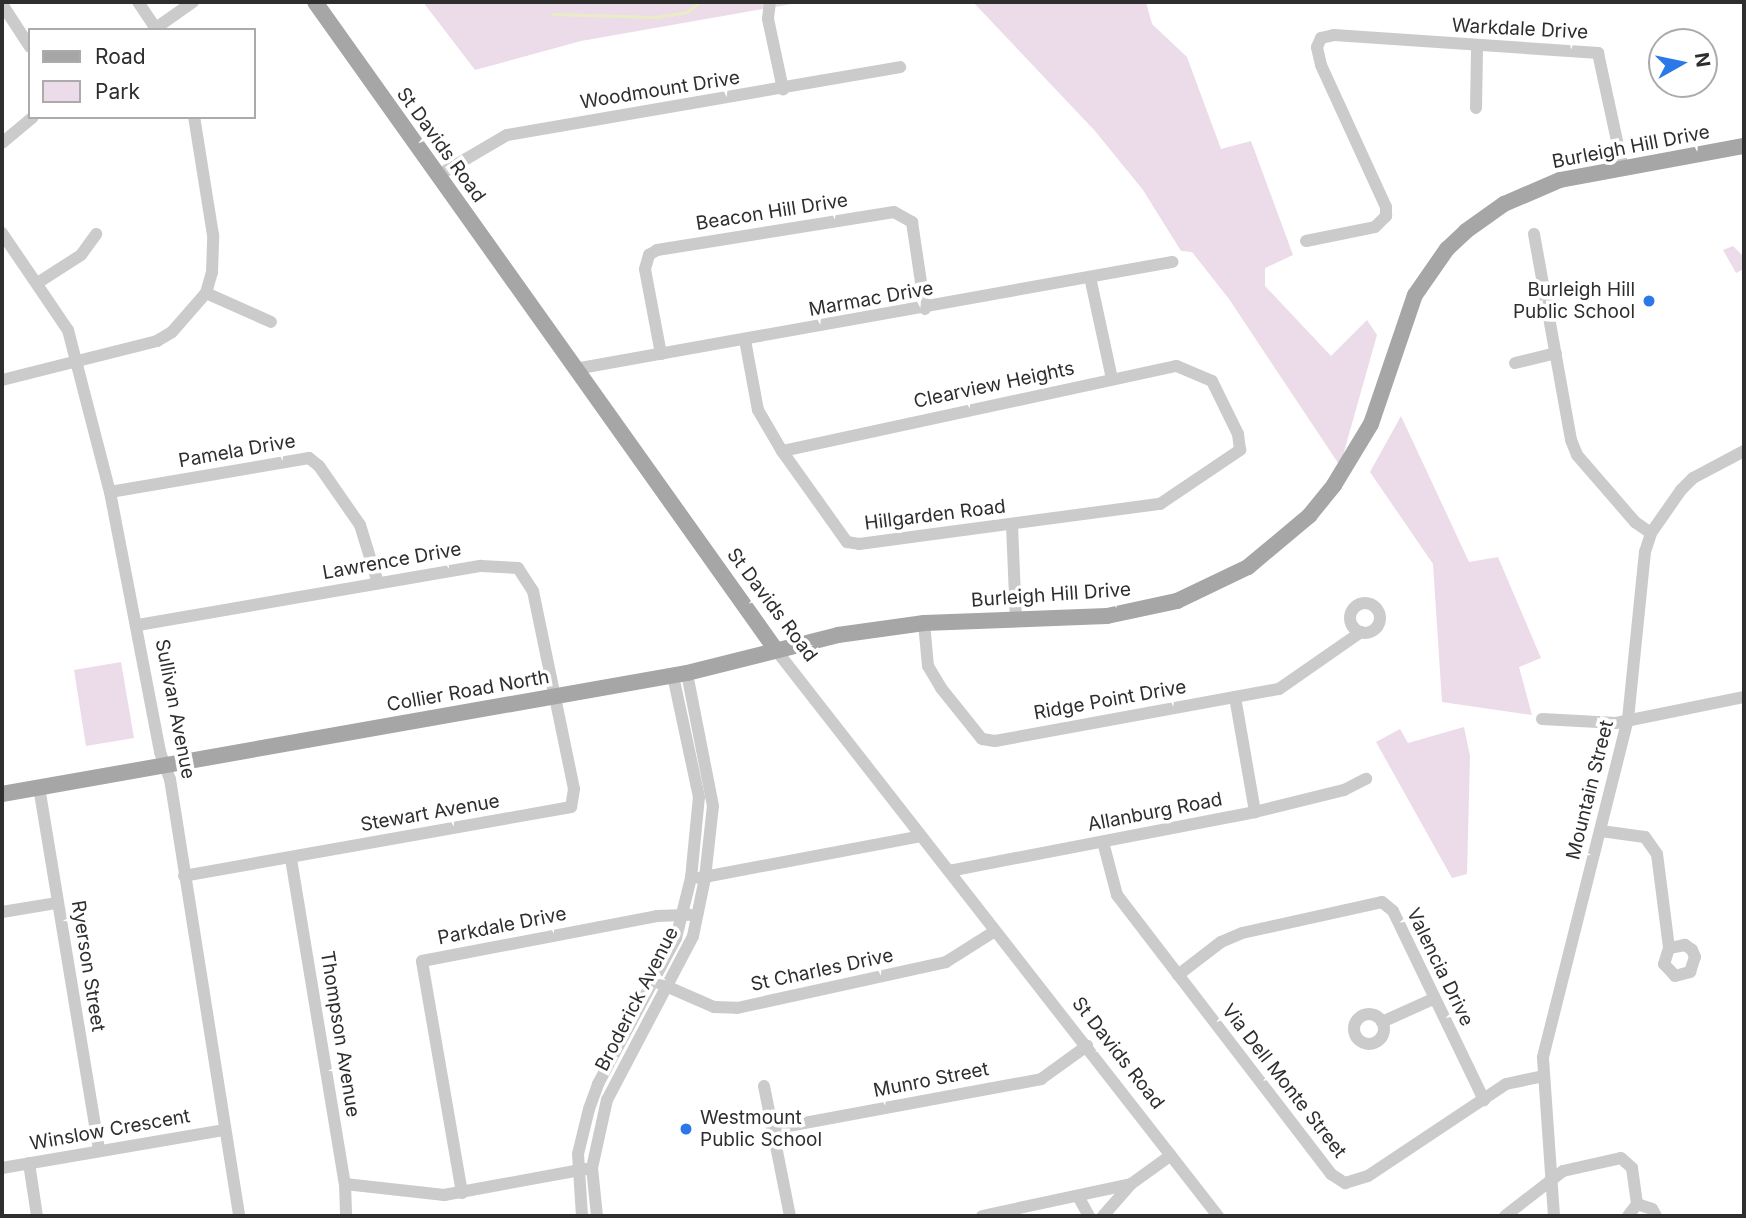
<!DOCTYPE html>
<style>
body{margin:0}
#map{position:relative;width:1746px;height:1218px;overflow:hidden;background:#fff;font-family:Inter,sans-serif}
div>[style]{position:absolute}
.green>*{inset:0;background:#ecdbe9}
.stream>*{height:2.5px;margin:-1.25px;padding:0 1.25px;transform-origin:1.25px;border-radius:1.25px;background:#eaecc6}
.minor>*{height:12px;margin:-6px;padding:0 6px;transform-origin:6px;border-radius:6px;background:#cbcbcb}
.minor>.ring{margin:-6px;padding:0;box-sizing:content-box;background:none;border:12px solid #cbcbcb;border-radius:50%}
.major>*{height:16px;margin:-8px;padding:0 8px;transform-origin:8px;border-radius:8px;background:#a6a6a6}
.dots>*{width:19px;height:19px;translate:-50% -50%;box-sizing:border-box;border:4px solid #fff;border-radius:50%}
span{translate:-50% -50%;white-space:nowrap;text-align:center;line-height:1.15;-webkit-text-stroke:7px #fff;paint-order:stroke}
.street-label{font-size:19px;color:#2e2e2e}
.poi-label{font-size:19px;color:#2e2e2e}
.right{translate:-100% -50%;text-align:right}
.left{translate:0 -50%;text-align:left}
.frame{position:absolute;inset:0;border:4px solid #2e2e2e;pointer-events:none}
.legend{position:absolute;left:28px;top:28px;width:228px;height:91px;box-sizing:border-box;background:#fff;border:2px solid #ababab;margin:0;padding:9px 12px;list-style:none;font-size:21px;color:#2e2e2e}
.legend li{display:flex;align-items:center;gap:14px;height:35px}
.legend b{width:35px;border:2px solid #ababab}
.north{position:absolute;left:1648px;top:28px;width:70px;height:70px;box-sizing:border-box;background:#fff;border:2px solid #ababab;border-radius:50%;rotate:81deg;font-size:19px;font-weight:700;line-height:28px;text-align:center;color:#2e2e2e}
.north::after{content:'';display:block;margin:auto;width:24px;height:32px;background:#2b79e9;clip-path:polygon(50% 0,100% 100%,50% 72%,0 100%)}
</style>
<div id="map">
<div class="green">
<div style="clip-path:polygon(423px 2px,803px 2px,581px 41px,475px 70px)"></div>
<div style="clip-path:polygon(973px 2px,1146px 2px,1152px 24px,1187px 57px,1221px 149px,1251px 141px,1293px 255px,1265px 268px,1265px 286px,1331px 356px,1367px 320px,1377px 335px,1340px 466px,1229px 299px,1192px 252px,1181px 251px,1143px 190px,1095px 131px)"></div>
<div style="clip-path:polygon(1733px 246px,1744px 257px,1744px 269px,1736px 273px,1723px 250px)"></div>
<div style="clip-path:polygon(1401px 416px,1469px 562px,1498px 557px,1541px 658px,1519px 667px,1532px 715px,1442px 702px,1433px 564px,1370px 472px)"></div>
<div style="clip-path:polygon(121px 662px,134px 738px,86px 746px,74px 670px)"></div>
<div style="clip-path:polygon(1464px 727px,1470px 756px,1467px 874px,1452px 878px,1376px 742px,1400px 729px,1408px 743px)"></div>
</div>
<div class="stream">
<div style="left:552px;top:14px;width:104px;rotate:1.7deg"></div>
<div style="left:656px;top:17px;width:31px;rotate:-9deg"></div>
<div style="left:687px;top:12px;width:16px;rotate:-38deg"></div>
</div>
<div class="minor">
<div style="left:138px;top:2px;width:34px;rotate:56deg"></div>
<div style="left:770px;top:2px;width:17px;rotate:97deg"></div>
<div style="left:768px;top:19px;width:72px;rotate:77.9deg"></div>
<div style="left:2px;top:4px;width:51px;rotate:56.9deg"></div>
<div style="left:153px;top:30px;width:49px;rotate:-35deg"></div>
<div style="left:1476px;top:108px;width:60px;rotate:-89deg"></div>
<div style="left:2px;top:143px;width:40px;rotate:-40deg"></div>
<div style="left:437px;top:176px;width:81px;rotate:-30.4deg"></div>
<div style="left:507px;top:135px;width:399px;rotate:-9.8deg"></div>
<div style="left:2px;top:233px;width:117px;rotate:55.8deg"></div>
<div style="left:68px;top:330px;width:167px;rotate:75.5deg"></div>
<div style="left:110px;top:492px;width:265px;rotate:79.1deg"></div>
<div style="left:160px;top:752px;width:29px;rotate:70deg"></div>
<div style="left:170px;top:779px;width:442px;rotate:81deg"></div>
<div style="left:1534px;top:234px;width:209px;rotate:79.8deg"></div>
<div style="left:1571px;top:440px;width:16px;rotate:68deg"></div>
<div style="left:1577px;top:455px;width:89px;rotate:49.1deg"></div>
<div style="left:1635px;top:522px;width:19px;rotate:35deg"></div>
<div style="left:1306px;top:241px;width:70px;rotate:-11.5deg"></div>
<div style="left:1375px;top:227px;width:16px;rotate:-45deg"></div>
<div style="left:1386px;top:216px;width:9px;rotate:-90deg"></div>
<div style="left:1386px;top:207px;width:156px;rotate:-114.6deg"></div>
<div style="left:1321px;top:65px;width:18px;rotate:-103deg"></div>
<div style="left:1317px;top:47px;width:10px;rotate:-66deg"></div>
<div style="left:1321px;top:38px;width:13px;rotate:-13deg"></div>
<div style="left:1334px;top:35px;width:265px;rotate:3.9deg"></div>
<div style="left:1598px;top:53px;width:119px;rotate:77.8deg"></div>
<div style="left:1090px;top:277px;width:104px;rotate:77.8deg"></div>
<div style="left:39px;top:282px;width:50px;rotate:-32.7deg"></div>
<div style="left:81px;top:255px;width:26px;rotate:-54deg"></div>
<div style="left:206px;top:293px;width:71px;rotate:24deg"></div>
<div style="left:745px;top:340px;width:71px;rotate:79.5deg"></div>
<div style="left:758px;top:410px;width:48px;rotate:59.7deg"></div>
<div style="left:782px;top:451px;width:112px;rotate:54.5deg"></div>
<div style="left:847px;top:542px;width:12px;rotate:9deg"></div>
<div style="left:859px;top:544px;width:304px;rotate:-7.6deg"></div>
<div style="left:1160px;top:504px;width:97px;rotate:-34deg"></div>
<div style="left:1240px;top:450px;width:16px;rotate:-97deg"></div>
<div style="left:1238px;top:434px;width:59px;rotate:-116.1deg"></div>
<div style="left:1212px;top:381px;width:39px;rotate:-157deg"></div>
<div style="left:1176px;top:366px;width:403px;rotate:167.8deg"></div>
<div style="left:661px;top:354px;width:86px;rotate:-100.7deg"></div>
<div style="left:645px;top:269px;width:15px;rotate:-74deg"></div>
<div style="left:649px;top:255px;width:9px;rotate:-32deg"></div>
<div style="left:657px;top:250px;width:240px;rotate:-9.1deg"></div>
<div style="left:894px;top:212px;width:21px;rotate:29deg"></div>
<div style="left:912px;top:222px;width:88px;rotate:81.5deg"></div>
<div style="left:1515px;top:363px;width:42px;rotate:-13.7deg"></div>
<div style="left:575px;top:369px;width:607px;rotate:-10.16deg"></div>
<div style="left:2px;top:380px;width:160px;rotate:-14.1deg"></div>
<div style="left:157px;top:341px;width:17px;rotate:-31deg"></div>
<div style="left:172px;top:332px;width:52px;rotate:-48.9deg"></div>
<div style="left:206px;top:293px;width:22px;rotate:-74deg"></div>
<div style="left:212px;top:272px;width:37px;rotate:-88deg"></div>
<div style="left:213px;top:235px;width:120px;rotate:-99.1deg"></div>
<div style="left:110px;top:492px;width:202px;rotate:-9.7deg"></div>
<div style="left:309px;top:458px;width:13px;rotate:39deg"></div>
<div style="left:319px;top:466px;width:72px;rotate:55.2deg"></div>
<div style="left:360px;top:525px;width:61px;rotate:72.8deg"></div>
<div style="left:1012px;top:525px;width:95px;rotate:87.6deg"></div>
<div class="ring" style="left:1350px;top:603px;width:18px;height:18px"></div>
<div style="left:924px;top:623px;width:43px;rotate:84.7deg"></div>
<div style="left:928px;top:666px;width:26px;rotate:59deg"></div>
<div style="left:941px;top:688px;width:65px;rotate:51.2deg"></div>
<div style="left:982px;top:739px;width:13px;rotate:9deg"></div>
<div style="left:995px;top:741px;width:289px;rotate:-10.4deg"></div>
<div style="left:1279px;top:689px;width:100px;rotate:-34.8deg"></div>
<div style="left:138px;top:625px;width:348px;rotate:-9.8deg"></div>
<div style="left:481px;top:566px;width:37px;rotate:3deg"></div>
<div style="left:518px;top:568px;width:27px;rotate:57deg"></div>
<div style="left:533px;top:591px;width:202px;rotate:78.3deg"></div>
<div style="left:574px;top:789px;width:18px;rotate:99deg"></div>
<div style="left:571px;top:807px;width:393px;rotate:169.9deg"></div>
<div style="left:776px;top:650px;width:718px;rotate:52.01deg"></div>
<div style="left:1235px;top:697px;width:117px;rotate:80.1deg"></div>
<div style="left:1542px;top:719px;width:74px;rotate:3.1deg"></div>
<div style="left:1616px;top:723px;width:131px;rotate:-11.5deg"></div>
<div style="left:39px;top:787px;width:369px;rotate:80.6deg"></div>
<div style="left:1601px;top:831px;width:44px;rotate:7.8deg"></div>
<div style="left:1645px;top:837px;width:21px;rotate:55deg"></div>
<div style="left:1657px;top:854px;width:95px;rotate:82.7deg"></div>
<div style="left:1669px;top:948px;width:17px;rotate:107deg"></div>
<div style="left:1664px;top:964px;width:16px;rotate:47deg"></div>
<div style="left:1675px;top:976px;width:16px;rotate:-15deg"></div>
<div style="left:1690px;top:972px;width:16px;rotate:-72deg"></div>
<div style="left:1695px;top:957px;width:8px;rotate:-113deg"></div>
<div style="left:1692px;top:950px;width:9px;rotate:-144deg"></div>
<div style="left:1685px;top:945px;width:16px;rotate:169deg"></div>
<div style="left:1103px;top:842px;width:55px;rotate:75.2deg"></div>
<div style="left:1117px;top:895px;width:352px;rotate:52.5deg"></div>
<div style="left:1331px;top:1174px;width:17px;rotate:33deg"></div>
<div style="left:1345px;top:1183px;width:24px;rotate:-17deg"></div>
<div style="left:1368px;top:1176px;width:166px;rotate:-33.7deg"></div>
<div style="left:1506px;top:1084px;width:38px;rotate:-12deg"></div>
<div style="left:291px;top:859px;width:329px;rotate:80.6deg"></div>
<div style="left:345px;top:1184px;width:32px;rotate:88deg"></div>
<div style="left:949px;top:871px;width:312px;rotate:-10.9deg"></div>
<div style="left:1255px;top:812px;width:92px;rotate:-13.9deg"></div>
<div style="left:1344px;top:790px;width:25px;rotate:-27deg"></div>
<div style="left:699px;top:878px;width:226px;rotate:-10.7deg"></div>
<div style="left:2px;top:912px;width:56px;rotate:-9.3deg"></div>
<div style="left:1178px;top:975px;width:54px;rotate:-37.5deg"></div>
<div style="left:1221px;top:942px;width:23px;rotate:-23deg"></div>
<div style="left:1242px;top:933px;width:143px;rotate:-12.5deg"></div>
<div style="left:1382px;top:902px;width:14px;rotate:39deg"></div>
<div style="left:1393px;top:911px;width:210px;rotate:64.3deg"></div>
<div style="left:659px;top:983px;width:60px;rotate:23.6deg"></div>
<div style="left:714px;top:1007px;width:23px;rotate:2deg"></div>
<div style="left:737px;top:1008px;width:214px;rotate:-12.4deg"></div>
<div style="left:946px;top:962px;width:58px;rotate:-32.3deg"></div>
<div class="ring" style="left:1354px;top:1014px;width:18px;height:18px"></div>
<div style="left:1382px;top:1022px;width:56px;rotate:-24.3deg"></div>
<div style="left:764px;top:1086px;width:133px;rotate:78.7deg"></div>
<div style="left:772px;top:1129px;width:274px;rotate:-10.5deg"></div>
<div style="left:1041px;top:1079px;width:57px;rotate:-35.7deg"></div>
<div style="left:29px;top:1163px;width:54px;rotate:81.4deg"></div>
<div style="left:2px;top:1168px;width:226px;rotate:-9.7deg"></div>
<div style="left:345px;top:1184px;width:100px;rotate:6.3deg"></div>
<div style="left:444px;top:1195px;width:144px;rotate:-10.4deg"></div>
<div style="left:462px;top:1193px;width:235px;rotate:-99.8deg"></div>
<div style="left:422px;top:961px;width:239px;rotate:-10.8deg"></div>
<div style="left:657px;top:916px;width:33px;rotate:-2deg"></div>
<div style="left:1079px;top:1198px;width:21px;rotate:61deg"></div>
<div style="left:1637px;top:1204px;width:16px;rotate:18deg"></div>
<div style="left:1652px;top:1209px;width:8px;rotate:60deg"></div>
<div style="left:582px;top:1216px;width:62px;rotate:-93.7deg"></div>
<div style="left:578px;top:1154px;width:46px;rotate:-76.3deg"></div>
<div style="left:589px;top:1109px;width:27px;rotate:-70deg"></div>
<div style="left:598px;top:1084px;width:166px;rotate:-61.9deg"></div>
<div style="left:676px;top:938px;width:62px;rotate:-76deg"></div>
<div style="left:691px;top:878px;width:81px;rotate:-84.4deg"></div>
<div style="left:699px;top:797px;width:124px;rotate:-102.1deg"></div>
<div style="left:597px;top:1216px;width:48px;rotate:-95.9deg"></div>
<div style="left:592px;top:1168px;width:70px;rotate:-77.6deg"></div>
<div style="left:607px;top:1100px;width:185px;rotate:-62.3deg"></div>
<div style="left:693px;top:936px;width:59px;rotate:-78.3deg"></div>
<div style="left:705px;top:878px;width:72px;rotate:-83.7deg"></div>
<div style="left:713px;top:806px;width:136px;rotate:-101.1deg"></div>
<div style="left:982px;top:1216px;width:152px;rotate:-12.1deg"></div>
<div style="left:1103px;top:1216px;width:43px;rotate:-48.8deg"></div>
<div style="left:1131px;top:1184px;width:49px;rotate:-35.9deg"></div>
<div style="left:1505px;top:1216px;width:73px;rotate:-37.8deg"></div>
<div style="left:1563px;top:1171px;width:59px;rotate:-12.6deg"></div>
<div style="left:1621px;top:1158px;width:15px;rotate:42deg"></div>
<div style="left:1632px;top:1168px;width:36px;rotate:82deg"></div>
<div style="left:1554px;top:1216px;width:159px;rotate:-94deg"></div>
<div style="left:1543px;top:1057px;width:349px;rotate:-75.9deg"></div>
<div style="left:1628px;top:719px;width:168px;rotate:-84.2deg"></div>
<div style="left:1645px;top:552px;width:20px;rotate:-72deg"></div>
<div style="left:1651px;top:533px;width:52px;rotate:-55.1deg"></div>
<div style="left:1681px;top:490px;width:17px;rotate:-45deg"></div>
<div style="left:1693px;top:478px;width:58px;rotate:-27.9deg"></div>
<div style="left:1628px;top:1216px;width:15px;rotate:-53deg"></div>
</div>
<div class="major">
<div style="left:315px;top:2px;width:795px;rotate:54.57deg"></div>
<div style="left:2px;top:794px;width:696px;rotate:-10.02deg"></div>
<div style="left:687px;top:673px;width:156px;rotate:-14.1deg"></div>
<div style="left:838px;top:635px;width:87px;rotate:-7.9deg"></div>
<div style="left:924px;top:623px;width:183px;rotate:-2.2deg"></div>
<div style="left:1107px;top:616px;width:72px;rotate:-12.1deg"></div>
<div style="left:1177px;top:601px;width:79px;rotate:-25.6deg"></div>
<div style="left:1248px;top:567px;width:80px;rotate:-39.9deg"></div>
<div style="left:1309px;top:516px;width:40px;rotate:-51deg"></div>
<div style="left:1334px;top:485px;width:71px;rotate:-58.8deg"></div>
<div style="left:1371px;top:424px;width:136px;rotate:-71.2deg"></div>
<div style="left:1415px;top:295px;width:56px;rotate:-55.2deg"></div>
<div style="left:1447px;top:249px;width:26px;rotate:-43deg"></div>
<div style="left:1466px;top:231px;width:47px;rotate:-35.4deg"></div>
<div style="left:1504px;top:204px;width:61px;rotate:-23.2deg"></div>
<div style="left:1560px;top:180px;width:187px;rotate:-10.5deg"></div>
</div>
<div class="dots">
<div style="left:1649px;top:301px;background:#2b79e9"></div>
<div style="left:686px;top:1129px;background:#2b79e9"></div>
</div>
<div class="street-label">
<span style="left:1520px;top:29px;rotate:3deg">Warkdale Drive</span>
<span style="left:660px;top:90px;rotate:-9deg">Woodmount Drive</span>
<span style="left:441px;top:145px;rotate:54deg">St Davids Road</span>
<span style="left:1631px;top:147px;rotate:-11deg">Burleigh Hill Drive</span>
<span style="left:772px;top:212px;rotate:-9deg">Beacon Hill Drive</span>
<span style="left:871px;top:299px;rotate:-10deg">Marmac Drive</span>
<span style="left:994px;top:385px;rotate:-12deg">Clearview Heights</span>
<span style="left:237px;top:451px;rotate:-10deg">Pamela Drive</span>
<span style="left:935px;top:515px;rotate:-7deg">Hillgarden Road</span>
<span style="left:392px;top:561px;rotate:-10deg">Lawrence Drive</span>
<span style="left:1051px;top:595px;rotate:-4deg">Burleigh Hill Drive</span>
<span style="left:772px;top:605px;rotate:53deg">St Davids Road</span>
<span style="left:468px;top:691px;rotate:-10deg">Collier Road North</span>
<span style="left:1110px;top:700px;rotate:-10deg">Ridge Point Drive</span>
<span style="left:175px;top:709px;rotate:79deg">Sullivan Avenue</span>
<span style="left:1590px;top:790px;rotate:-76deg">Mountain Street</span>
<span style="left:1155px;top:812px;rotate:-11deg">Allanburg Road</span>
<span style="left:430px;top:813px;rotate:-10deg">Stewart Avenue</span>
<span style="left:502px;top:926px;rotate:-11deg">Parkdale Drive</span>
<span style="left:88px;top:966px;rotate:81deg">Ryerson Street</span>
<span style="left:1440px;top:967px;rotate:64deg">Valencia Drive</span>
<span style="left:822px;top:970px;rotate:-12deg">St Charles Drive</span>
<span style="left:637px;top:999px;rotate:-63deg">Broderick Avenue</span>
<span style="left:340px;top:1034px;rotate:81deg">Thompson Avenue</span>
<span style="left:1118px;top:1053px;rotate:52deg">St Davids Road</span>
<span style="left:931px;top:1080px;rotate:-11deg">Munro Street</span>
<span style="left:1284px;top:1081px;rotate:52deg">Via Dell Monte Street</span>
<span style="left:110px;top:1130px;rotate:-10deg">Winslow Crescent</span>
</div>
<div class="poi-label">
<span class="right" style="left:1635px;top:301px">Burleigh Hill<br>Public School</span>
<span class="left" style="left:700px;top:1129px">Westmount<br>Public School</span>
</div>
<div class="frame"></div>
<ul class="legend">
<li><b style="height:9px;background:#a6a6a6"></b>Road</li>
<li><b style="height:19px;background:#ecdbe9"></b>Park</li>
</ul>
<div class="north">N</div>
</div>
